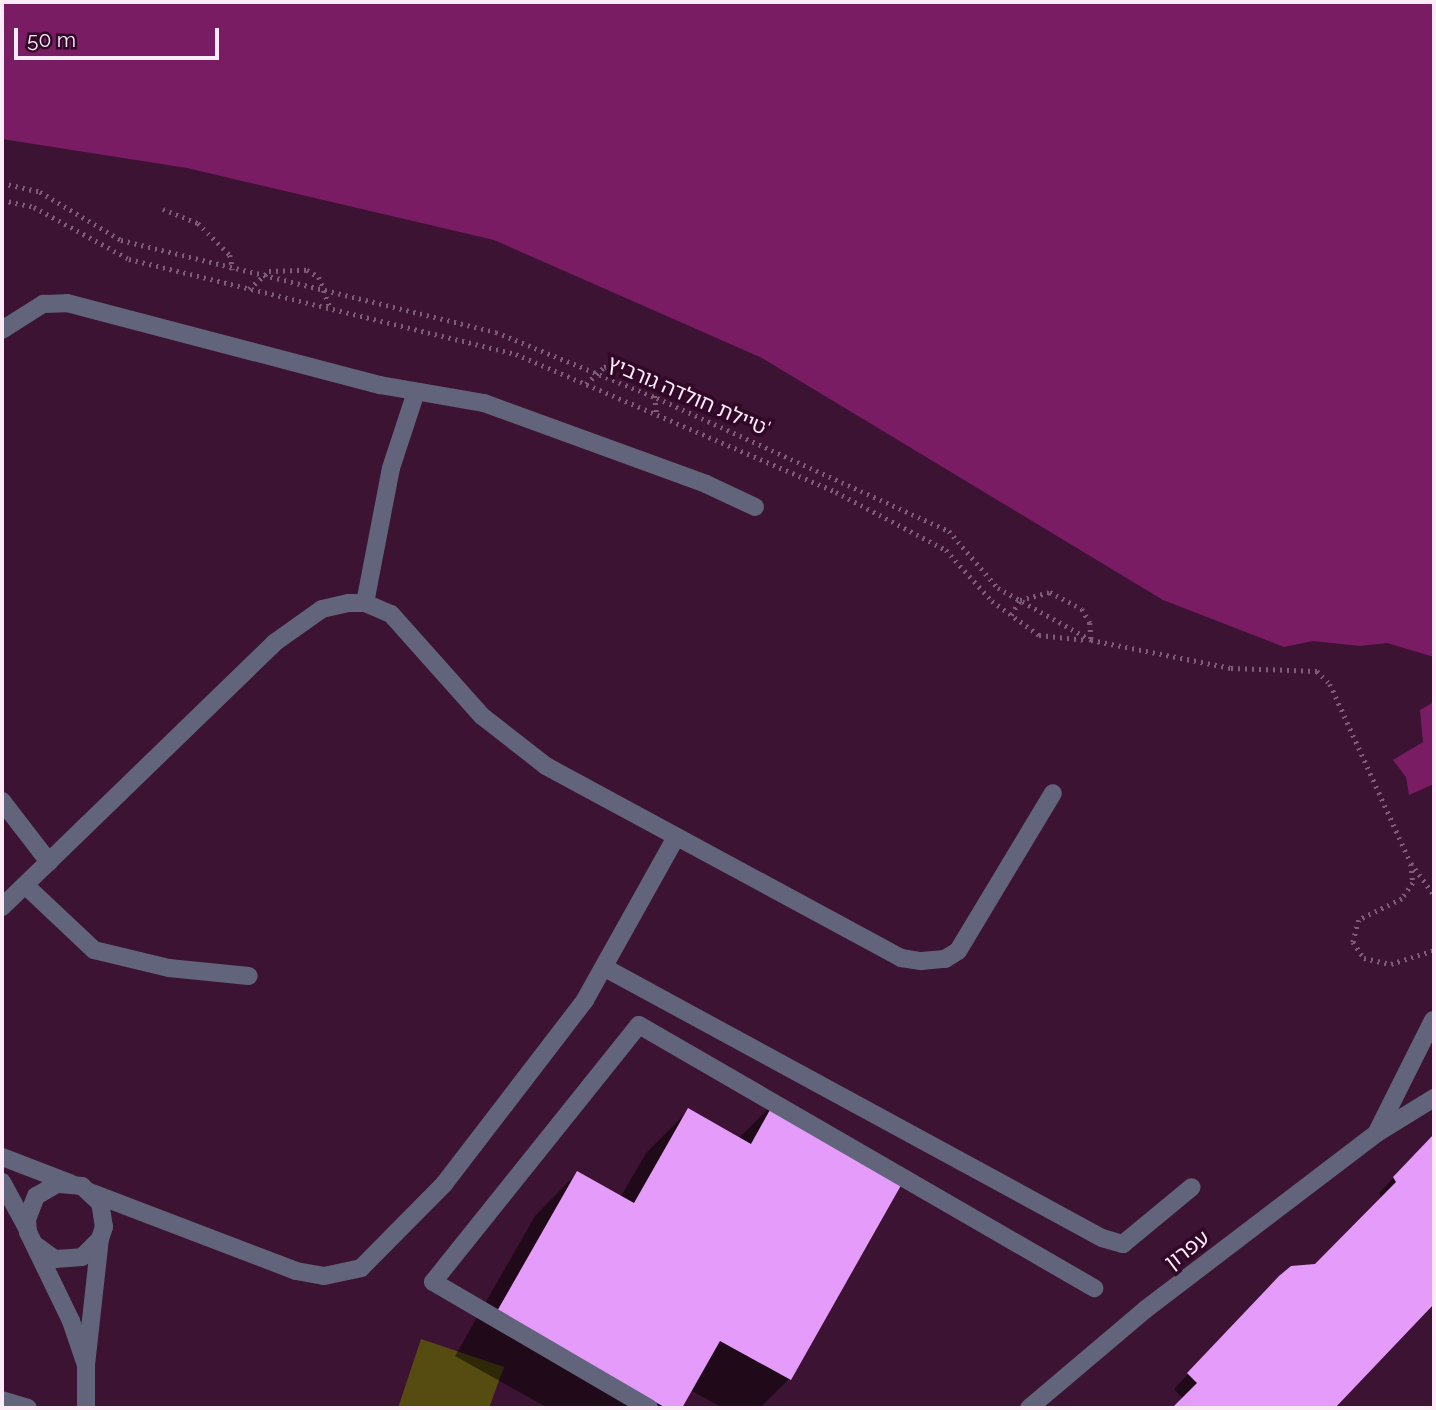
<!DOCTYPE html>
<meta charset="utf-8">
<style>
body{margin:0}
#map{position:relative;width:1436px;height:1410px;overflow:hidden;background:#3c1332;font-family:Raleway,"Noto Sans Hebrew",sans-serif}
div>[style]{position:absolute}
.green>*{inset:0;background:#564c12}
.water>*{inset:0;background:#791c64}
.shadow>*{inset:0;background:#0007}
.building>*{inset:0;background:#e49bf9}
.path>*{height:4.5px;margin-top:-2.25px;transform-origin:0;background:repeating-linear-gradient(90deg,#7e5d76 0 2px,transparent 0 7px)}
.minor>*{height:18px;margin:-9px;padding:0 9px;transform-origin:9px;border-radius:9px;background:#61647a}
span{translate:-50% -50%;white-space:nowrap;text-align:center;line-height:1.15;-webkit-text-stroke:7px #310828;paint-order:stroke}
.street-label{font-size:21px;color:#fdecf7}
.frame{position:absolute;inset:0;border:4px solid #fdecf7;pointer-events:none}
.scale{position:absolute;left:14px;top:28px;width:205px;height:32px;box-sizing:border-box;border:4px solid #fdecf7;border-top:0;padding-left:9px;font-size:21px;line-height:24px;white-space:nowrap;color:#fdecf7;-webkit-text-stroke:5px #310828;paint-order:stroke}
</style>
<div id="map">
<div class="green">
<div style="clip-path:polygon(421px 1339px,504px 1367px,489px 1408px,398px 1408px)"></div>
</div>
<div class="water">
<div style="clip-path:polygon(2px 2px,1434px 2px,1434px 657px,1387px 643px,1360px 646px,1313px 641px,1284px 647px,1163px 600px,762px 358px,494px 240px,187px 168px,2px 139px)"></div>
<div style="clip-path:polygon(1434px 702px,1434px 784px,1409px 795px,1406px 777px,1393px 760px,1423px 742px,1420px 710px)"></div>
</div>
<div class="shadow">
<div style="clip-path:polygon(776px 1101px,905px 1174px,789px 1379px,760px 1408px,723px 1408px,690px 1390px,680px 1408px,548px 1408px,455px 1356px,535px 1216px,577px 1173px,620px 1198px,646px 1153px,688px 1111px,738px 1139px)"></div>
<div style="clip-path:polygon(1434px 1136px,1434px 1301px,1332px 1408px,1174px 1408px,1183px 1399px,1174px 1389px,1264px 1293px,1280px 1277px,1303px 1265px,1316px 1266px,1382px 1199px,1379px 1193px)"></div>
</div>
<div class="building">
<div style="clip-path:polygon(776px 1099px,908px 1173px,791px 1380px,720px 1341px,682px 1408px,666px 1408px,496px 1313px,577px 1171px,634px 1203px,688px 1108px,751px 1144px)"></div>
<div style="clip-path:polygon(1434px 1134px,1434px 1304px,1335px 1408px,1172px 1408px,1197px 1383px,1187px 1373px,1279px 1276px,1291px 1266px,1315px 1264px,1396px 1182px,1393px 1177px)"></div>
</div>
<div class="path">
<div style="left:2px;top:183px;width:39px;rotate:13deg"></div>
<div style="left:40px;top:192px;width:94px;rotate:30.7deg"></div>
<div style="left:121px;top:240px;width:386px;rotate:13.8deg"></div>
<div style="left:496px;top:332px;width:174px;rotate:22.3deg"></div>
<div style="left:657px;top:398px;width:321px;rotate:24.5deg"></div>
<div style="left:949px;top:531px;width:75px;rotate:49.3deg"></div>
<div style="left:998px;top:588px;width:107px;rotate:29.2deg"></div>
<div style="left:1091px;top:640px;width:143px;rotate:11.3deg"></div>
<div style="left:1231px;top:668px;width:86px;rotate:2deg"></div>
<div style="left:1317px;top:671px;width:18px;rotate:45deg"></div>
<div style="left:1330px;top:684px;width:196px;rotate:65.7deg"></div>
<div style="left:1411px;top:863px;width:39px;rotate:54deg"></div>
<div style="left:2px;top:200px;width:33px;rotate:12deg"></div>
<div style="left:34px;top:207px;width:108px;rotate:28.7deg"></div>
<div style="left:129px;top:259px;width:398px;rotate:13.8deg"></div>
<div style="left:516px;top:354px;width:348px;rotate:23.3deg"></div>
<div style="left:836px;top:492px;width:124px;rotate:27.8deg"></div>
<div style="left:946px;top:550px;width:69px;rotate:48deg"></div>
<div style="left:992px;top:601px;width:58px;rotate:35.9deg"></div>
<div style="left:1039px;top:635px;width:47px;rotate:6.1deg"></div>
<div style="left:163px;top:209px;width:38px;rotate:22deg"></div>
<div style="left:198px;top:223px;width:45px;rotate:45deg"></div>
<div style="left:230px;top:255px;width:15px;rotate:79deg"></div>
<div style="left:249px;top:289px;width:27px;rotate:-42deg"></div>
<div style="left:269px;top:271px;width:38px;rotate:-2deg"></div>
<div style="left:307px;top:270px;width:14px;rotate:30deg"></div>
<div style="left:319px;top:277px;width:33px;rotate:70deg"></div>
<div style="left:586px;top:384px;width:25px;rotate:-43deg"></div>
<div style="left:604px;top:367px;width:15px;rotate:-16deg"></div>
<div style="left:618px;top:363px;width:19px;rotate:18deg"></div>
<div style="left:636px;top:369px;width:21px;rotate:37deg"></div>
<div style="left:653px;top:382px;width:33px;rotate:83deg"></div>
<div style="left:1011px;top:615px;width:17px;rotate:-59deg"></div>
<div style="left:1020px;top:600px;width:31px;rotate:-15deg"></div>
<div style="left:1050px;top:592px;width:36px;rotate:28deg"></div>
<div style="left:1082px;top:609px;width:16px;rotate:60deg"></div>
<div style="left:1090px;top:623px;width:16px;rotate:86deg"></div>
<div style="left:1411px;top:864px;width:19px;rotate:84deg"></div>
<div style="left:1413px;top:883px;width:19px;rotate:125deg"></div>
<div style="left:1402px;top:899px;width:48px;rotate:154deg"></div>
<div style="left:1359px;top:920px;width:23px;rotate:105deg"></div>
<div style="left:1353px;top:942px;width:19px;rotate:55deg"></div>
<div style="left:1364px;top:958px;width:28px;rotate:13deg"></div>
<div style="left:1391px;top:964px;width:45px;rotate:-18deg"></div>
</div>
<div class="minor">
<div style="left:2px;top:330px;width:49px;rotate:-32.4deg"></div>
<div style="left:43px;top:304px;width:24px;rotate:-2deg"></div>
<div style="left:67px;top:303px;width:324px;rotate:14.7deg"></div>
<div style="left:380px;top:385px;width:106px;rotate:9.8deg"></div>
<div style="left:484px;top:403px;width:236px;rotate:20deg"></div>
<div style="left:706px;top:484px;width:54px;rotate:25.1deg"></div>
<div style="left:365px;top:603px;width:137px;rotate:-79.1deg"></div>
<div style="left:391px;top:468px;width:80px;rotate:-71.8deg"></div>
<div style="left:2px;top:801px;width:77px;rotate:52.4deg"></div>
<div style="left:25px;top:885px;width:95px;rotate:43.3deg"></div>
<div style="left:94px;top:950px;width:77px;rotate:13.5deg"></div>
<div style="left:169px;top:968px;width:80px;rotate:5.7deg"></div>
<div style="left:2px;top:907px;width:379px;rotate:-44.1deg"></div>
<div style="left:274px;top:643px;width:59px;rotate:-35.3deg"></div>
<div style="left:322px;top:609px;width:27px;rotate:-13deg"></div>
<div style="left:348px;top:603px;width:17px"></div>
<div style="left:365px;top:603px;width:28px;rotate:23deg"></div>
<div style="left:391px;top:614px;width:137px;rotate:48.3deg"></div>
<div style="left:482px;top:716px;width:81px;rotate:38deg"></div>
<div style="left:546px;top:766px;width:404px;rotate:28.4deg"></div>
<div style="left:901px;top:958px;width:20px;rotate:9deg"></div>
<div style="left:921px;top:961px;width:24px;rotate:-5deg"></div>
<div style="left:945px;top:959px;width:15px;rotate:-32deg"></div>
<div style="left:958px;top:951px;width:184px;rotate:-59deg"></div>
<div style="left:607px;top:969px;width:563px;rotate:28.52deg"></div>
<div style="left:1102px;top:1238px;width:22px;rotate:16deg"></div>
<div style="left:1123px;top:1244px;width:89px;rotate:-39.6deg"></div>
<div style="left:1378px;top:1130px;width:123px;rotate:-63.4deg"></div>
<div style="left:2px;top:1157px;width:73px;rotate:20.9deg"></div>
<div style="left:2px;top:1182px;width:52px;rotate:61.5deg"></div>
<div style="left:92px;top:1193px;width:218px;rotate:20.9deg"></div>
<div style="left:296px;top:1271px;width:28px;rotate:10deg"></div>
<div style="left:324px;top:1276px;width:38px;rotate:-12deg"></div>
<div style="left:361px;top:1268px;width:118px;rotate:-45.3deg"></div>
<div style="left:444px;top:1184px;width:232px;rotate:-52.5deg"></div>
<div style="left:585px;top:1000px;width:187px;rotate:-60.8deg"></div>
<div style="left:34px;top:1244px;width:26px;rotate:36deg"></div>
<div style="left:55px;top:1259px;width:27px;rotate:-4deg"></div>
<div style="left:82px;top:1257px;width:25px;rotate:-45deg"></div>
<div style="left:100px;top:1239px;width:13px;rotate:-72deg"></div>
<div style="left:104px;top:1227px;width:24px;rotate:-99deg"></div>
<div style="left:100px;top:1203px;width:25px;rotate:-137deg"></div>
<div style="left:82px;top:1186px;width:25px;rotate:-175deg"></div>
<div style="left:57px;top:1184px;width:24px;rotate:150deg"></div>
<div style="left:36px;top:1196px;width:25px;rotate:111deg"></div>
<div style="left:27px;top:1219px;width:13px;rotate:86deg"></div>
<div style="left:28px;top:1232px;width:99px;rotate:64.2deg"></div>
<div style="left:71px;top:1321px;width:46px;rotate:71.2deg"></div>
<div style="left:2px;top:1400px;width:27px;rotate:17deg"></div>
<div style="left:86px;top:1408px;width:43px;rotate:-90deg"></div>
<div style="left:86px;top:1365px;width:127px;rotate:-83.7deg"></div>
<div style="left:649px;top:1408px;width:250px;rotate:-149.7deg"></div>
<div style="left:433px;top:1282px;width:329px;rotate:-51.3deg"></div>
<div style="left:639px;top:1025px;width:526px;rotate:30.03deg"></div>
<div style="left:1029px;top:1408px;width:153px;rotate:-40.2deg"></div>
<div style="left:1146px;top:1309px;width:290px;rotate:-37.3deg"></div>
<div style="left:1377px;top:1133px;width:67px;rotate:-31.6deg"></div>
</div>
<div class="street-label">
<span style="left:689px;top:396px;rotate:23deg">טיילת חולדה גורביץ'</span>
<span style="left:1187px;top:1250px;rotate:-37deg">עפרון</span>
</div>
<div class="frame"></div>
<div class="scale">50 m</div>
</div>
